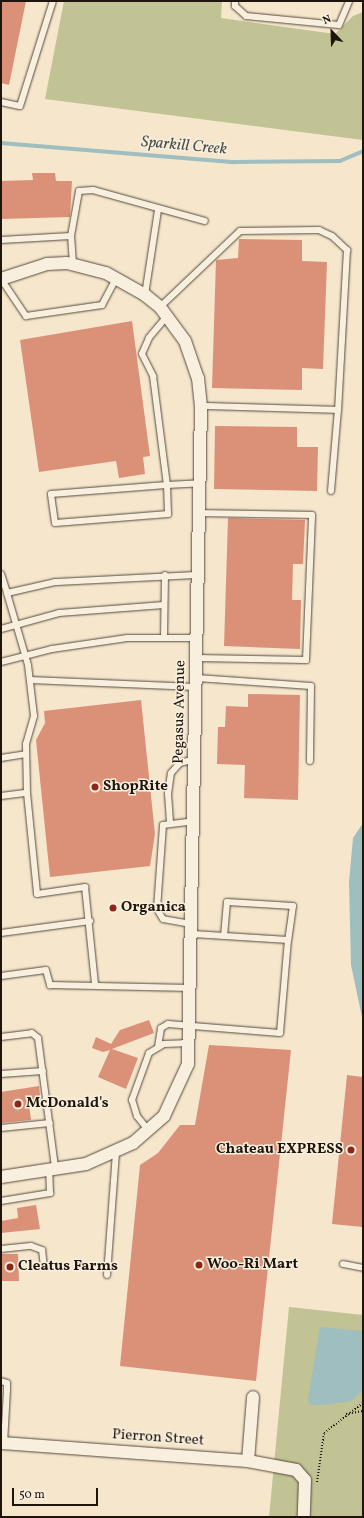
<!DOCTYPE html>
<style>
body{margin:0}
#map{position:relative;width:364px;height:1518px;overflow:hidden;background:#f5e6cc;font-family:Vollkorn,serif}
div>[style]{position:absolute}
.green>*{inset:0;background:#c1c394}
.water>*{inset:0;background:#9fbebf}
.stream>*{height:3.5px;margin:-1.75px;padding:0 1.75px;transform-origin:1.75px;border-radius:1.75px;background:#9fbebf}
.building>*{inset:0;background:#db9178}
.path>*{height:2px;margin-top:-1px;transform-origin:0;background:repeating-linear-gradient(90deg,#20150c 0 1px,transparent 0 3px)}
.roads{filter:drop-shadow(0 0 1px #55493c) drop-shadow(0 0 1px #55493c)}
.lane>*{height:6px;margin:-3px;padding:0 3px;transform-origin:3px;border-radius:3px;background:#f8efde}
.street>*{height:12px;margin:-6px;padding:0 6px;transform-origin:6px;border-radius:6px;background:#f8efde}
.dots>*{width:11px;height:11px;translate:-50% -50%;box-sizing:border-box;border:2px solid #f8efde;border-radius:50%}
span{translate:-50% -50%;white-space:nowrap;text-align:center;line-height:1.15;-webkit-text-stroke:3px #f8efde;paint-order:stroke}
.street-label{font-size:15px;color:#20150c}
.poi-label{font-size:15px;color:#20150c;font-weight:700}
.left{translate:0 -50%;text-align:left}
.right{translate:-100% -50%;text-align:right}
.water-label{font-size:16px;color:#4c504b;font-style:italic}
.frame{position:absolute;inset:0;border:2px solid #20150c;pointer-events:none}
.north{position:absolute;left:312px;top:12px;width:40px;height:40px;-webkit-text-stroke:3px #f8efde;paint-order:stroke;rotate:337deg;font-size:11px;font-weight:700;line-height:16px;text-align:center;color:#20150c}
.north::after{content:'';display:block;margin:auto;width:14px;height:18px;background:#20150c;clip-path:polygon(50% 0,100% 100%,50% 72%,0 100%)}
.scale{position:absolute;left:12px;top:1488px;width:86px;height:18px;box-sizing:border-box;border:2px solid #20150c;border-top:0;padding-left:5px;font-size:12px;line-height:14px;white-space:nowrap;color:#20150c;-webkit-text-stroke:3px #f8efde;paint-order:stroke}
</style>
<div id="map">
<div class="green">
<div style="clip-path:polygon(64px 1px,222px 1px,221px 18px,335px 34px,353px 16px,363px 12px,363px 140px,45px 99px)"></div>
<div style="clip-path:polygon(289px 1307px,363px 1315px,363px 1517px,269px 1517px)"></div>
</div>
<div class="water">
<div style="clip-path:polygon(363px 823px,363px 1022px,351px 965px,349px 882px,353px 838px)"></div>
<div style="clip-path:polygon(320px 1327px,363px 1331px,363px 1390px,351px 1401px,325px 1405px,310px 1405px,308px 1399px)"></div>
</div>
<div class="stream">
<div style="left:1px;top:143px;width:234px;rotate:4.7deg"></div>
<div style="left:234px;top:162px;width:106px;rotate:-0.5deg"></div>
<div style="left:340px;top:161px;width:25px;rotate:-23deg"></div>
</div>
<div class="building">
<div style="clip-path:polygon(1px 1px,26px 1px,9px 85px,1px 83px)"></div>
<div style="clip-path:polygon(32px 173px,55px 173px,56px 181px,72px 181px,70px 217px,1px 219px,1px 181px,33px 180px)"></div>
<div style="clip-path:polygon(239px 239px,302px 240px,302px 261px,327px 262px,323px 369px,302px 368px,302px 390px,212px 388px,216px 260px,238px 258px)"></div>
<div style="clip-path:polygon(132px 321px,150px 456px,143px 457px,145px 474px,119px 478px,116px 461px,39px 472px,20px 340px)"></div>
<div style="clip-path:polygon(215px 426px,297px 427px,297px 447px,318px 447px,317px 491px,214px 489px)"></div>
<div style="clip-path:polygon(228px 518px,305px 520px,303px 564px,293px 564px,292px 600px,301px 600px,300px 649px,224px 646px)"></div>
<div style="clip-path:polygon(248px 694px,300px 695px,298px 800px,244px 798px,245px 765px,217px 764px,218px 727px,225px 727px,226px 706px,248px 707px)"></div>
<div style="clip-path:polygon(141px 700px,155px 834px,150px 866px,50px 877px,36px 740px,45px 723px,44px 711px)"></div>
<div style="clip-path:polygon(149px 1020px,154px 1033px,112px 1049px,138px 1058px,126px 1089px,98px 1077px,110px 1050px,103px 1052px,92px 1048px,96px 1037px,111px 1044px,120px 1030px)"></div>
<div style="clip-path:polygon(209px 1045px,291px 1050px,256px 1381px,120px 1366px,140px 1165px,158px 1153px,180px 1125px,195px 1125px)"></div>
<div style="clip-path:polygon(347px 1075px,363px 1077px,363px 1227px,332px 1224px)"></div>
<div style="clip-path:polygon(39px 1086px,41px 1104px,29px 1105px,31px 1120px,1px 1123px,1px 1092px)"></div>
<div style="clip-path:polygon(36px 1205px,40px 1229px,1px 1233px,1px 1221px,18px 1218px,17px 1208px)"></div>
<div style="clip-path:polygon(1px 1254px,18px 1254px,19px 1281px,1px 1281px)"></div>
</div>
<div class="path">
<div style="left:346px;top:1414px;width:17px;rotate:-10deg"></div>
<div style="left:317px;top:1482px;width:49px;rotate:-81.9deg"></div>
<div style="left:324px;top:1433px;width:49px;rotate:-37.6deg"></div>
</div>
<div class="roads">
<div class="lane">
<div style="left:235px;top:1px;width:5px;rotate:90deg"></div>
<div style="left:235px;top:6px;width:15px;rotate:42deg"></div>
<div style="left:246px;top:16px;width:93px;rotate:5.5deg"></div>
<div style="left:339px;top:25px;width:26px;rotate:-67deg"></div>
<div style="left:1px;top:102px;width:19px;rotate:12deg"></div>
<div style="left:20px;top:106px;width:110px;rotate:-72.6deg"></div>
<div style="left:1px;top:240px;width:70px;rotate:-3.3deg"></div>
<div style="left:73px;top:264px;width:28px;rotate:-94deg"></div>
<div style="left:71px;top:236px;width:46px;rotate:-79.9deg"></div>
<div style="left:79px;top:191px;width:14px;rotate:-4deg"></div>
<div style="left:93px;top:190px;width:116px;rotate:15.5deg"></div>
<div style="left:1px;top:279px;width:45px;rotate:56deg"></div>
<div style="left:26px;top:316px;width:77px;rotate:-8.2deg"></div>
<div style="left:102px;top:305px;width:30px;rotate:-62deg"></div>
<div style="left:145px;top:295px;width:86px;rotate:-81.3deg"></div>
<div style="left:160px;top:307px;width:110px;rotate:-43.5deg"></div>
<div style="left:240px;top:231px;width:79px;rotate:-0.7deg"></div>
<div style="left:319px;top:230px;width:14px;rotate:25deg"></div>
<div style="left:332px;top:236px;width:21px;rotate:43deg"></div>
<div style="left:347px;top:250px;width:160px;rotate:93.2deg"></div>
<div style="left:338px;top:410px;width:137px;rotate:-178.3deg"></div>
<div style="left:168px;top:315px;width:30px;rotate:130deg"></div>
<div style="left:149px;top:338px;width:17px;rotate:114deg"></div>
<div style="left:142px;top:354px;width:25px;rotate:63deg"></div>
<div style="left:153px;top:376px;width:110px;rotate:82.7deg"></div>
<div style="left:167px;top:485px;width:29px;rotate:88deg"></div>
<div style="left:168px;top:514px;width:113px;rotate:175.4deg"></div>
<div style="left:55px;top:523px;width:29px;rotate:-98deg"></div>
<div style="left:51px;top:494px;width:116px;rotate:-4.4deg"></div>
<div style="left:167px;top:485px;width:33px;rotate:-3deg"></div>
<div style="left:331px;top:491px;width:81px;rotate:-85.1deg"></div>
<div style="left:1px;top:574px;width:20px;rotate:72deg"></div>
<div style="left:1px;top:629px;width:60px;rotate:-15.4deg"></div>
<div style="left:59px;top:613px;width:105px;rotate:-4.4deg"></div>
<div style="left:164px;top:638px;width:63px;rotate:-89.1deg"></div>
<div style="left:197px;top:658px;width:109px;rotate:1.1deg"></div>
<div style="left:306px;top:660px;width:145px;rotate:-87.6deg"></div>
<div style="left:312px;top:515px;width:113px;rotate:-179deg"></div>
<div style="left:1px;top:662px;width:53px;rotate:-14.3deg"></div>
<div style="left:52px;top:649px;width:76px;rotate:-8.3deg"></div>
<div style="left:127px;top:638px;width:70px"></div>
<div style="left:197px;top:678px;width:114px;rotate:4deg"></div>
<div style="left:311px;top:686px;width:75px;rotate:90.8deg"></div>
<div style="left:30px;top:680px;width:166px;rotate:2.4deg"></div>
<div style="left:1px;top:758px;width:25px;rotate:-9deg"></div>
<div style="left:27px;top:793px;width:49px;rotate:-91.2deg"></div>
<div style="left:26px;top:744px;width:29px;rotate:-74deg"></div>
<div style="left:34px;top:716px;width:51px;rotate:-96.7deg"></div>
<div style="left:28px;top:665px;width:75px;rotate:-106.3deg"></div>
<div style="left:7px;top:593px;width:49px;rotate:-12.9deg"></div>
<div style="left:55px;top:582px;width:143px;rotate:-2.8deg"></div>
<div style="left:1px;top:796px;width:26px;rotate:-7deg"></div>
<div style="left:27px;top:793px;width:101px;rotate:84.3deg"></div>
<div style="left:37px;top:894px;width:49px;rotate:-8.3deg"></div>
<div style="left:85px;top:887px;width:98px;rotate:84.1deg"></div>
<div style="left:170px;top:822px;width:28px;rotate:-94deg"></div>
<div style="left:168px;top:794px;width:21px;rotate:-82deg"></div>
<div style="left:171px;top:773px;width:13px;rotate:-48deg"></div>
<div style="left:180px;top:763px;width:16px;rotate:-15deg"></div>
<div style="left:191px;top:924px;width:28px;rotate:-170deg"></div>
<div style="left:163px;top:919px;width:12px;rotate:-121deg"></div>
<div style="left:157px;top:909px;width:84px;rotate:-85.9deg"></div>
<div style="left:163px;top:825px;width:31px;rotate:-7deg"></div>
<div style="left:1px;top:933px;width:90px;rotate:-7.7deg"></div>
<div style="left:224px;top:936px;width:34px;rotate:-85deg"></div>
<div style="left:227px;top:902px;width:66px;rotate:3.5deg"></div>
<div style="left:293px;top:906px;width:34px;rotate:98deg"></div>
<div style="left:1px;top:976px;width:45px;rotate:-7.6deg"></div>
<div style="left:46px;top:970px;width:16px;rotate:75deg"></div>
<div style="left:50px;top:985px;width:141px;rotate:1.2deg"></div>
<div style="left:1px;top:1037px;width:31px;rotate:-7deg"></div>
<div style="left:32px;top:1033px;width:8px;rotate:40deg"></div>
<div style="left:38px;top:1038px;width:131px;rotate:82.5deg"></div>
<div style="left:158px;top:1047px;width:19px;rotate:-81deg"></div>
<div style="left:161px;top:1028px;width:8px;rotate:-30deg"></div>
<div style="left:168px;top:1024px;width:112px;rotate:4.6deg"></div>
<div style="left:280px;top:1033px;width:93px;rotate:-85.1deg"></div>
<div style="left:288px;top:940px;width:95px;rotate:-176.4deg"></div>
<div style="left:1px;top:1074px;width:42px;rotate:-4.1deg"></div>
<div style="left:1px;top:1128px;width:49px;rotate:-5.8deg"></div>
<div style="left:149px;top:1131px;width:19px;rotate:-129deg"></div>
<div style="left:137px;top:1116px;width:17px;rotate:-107deg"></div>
<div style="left:132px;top:1100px;width:50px;rotate:-70.1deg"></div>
<div style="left:149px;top:1053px;width:17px;rotate:-31deg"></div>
<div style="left:164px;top:1044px;width:26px;rotate:-2deg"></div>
<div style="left:1px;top:1201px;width:50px;rotate:-9.3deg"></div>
<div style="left:50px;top:1193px;width:24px;rotate:-92deg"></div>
<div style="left:1px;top:1249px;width:30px;rotate:-6deg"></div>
<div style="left:31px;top:1246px;width:12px;rotate:20deg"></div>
<div style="left:42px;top:1250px;width:16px;rotate:83deg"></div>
<div style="left:343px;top:1264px;width:20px;rotate:11deg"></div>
<div style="left:107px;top:1275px;width:123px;rotate:-85.8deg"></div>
<div style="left:1px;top:1381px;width:6px;rotate:18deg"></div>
<div style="left:7px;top:1383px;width:7px;rotate:90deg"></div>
<div style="left:7px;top:1390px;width:53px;rotate:93.2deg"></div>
</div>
<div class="street">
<div style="left:1px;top:279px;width:48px;rotate:-18.1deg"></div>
<div style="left:47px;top:264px;width:20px;rotate:-3deg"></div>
<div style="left:67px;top:263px;width:40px;rotate:14.4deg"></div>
<div style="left:106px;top:273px;width:45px;rotate:29.4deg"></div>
<div style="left:145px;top:295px;width:19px;rotate:39deg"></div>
<div style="left:160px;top:307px;width:42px;rotate:53.7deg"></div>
<div style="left:185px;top:341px;width:39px;rotate:71deg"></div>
<div style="left:198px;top:378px;width:28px;rotate:84deg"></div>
<div style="left:201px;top:406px;width:658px;rotate:91.13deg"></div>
<div style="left:188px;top:1064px;width:57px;rotate:114.8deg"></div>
<div style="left:164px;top:1116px;width:41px;rotate:138.9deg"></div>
<div style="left:133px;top:1143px;width:51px;rotate:155.9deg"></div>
<div style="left:86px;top:1164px;width:86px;rotate:171.3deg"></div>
<div style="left:1px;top:1443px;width:248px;rotate:4.2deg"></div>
<div style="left:248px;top:1461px;width:64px;rotate:-85.5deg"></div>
<div style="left:248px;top:1461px;width:49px;rotate:10.6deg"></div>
<div style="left:296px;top:1470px;width:13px;rotate:48deg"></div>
<div style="left:305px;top:1480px;width:37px;rotate:92deg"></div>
</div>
</div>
<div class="dots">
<div style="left:95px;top:787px;background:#8f2418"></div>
<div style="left:113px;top:908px;background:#8f2418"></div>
<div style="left:18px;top:1104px;background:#8f2418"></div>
<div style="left:351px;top:1150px;background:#8f2418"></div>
<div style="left:199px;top:1265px;background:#8f2418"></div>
<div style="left:10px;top:1267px;background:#8f2418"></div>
</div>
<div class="street-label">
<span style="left:180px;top:712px;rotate:-89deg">Pegasus Avenue</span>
<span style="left:158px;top:1438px;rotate:4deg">Pierron Street</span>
</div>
<div class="poi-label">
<span class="left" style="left:103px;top:787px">ShopRite</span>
<span class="left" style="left:121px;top:908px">Organica</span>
<span class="left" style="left:26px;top:1104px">McDonald's</span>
<span class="right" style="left:343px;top:1150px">Chateau EXPRESS</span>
<span class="left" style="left:207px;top:1265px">Woo-Ri Mart</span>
<span class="left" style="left:18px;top:1267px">Cleatus Farms</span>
</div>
<div class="water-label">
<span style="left:184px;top:146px;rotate:5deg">Sparkill Creek</span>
</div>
<div class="frame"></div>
<div class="north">N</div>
<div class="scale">50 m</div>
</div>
